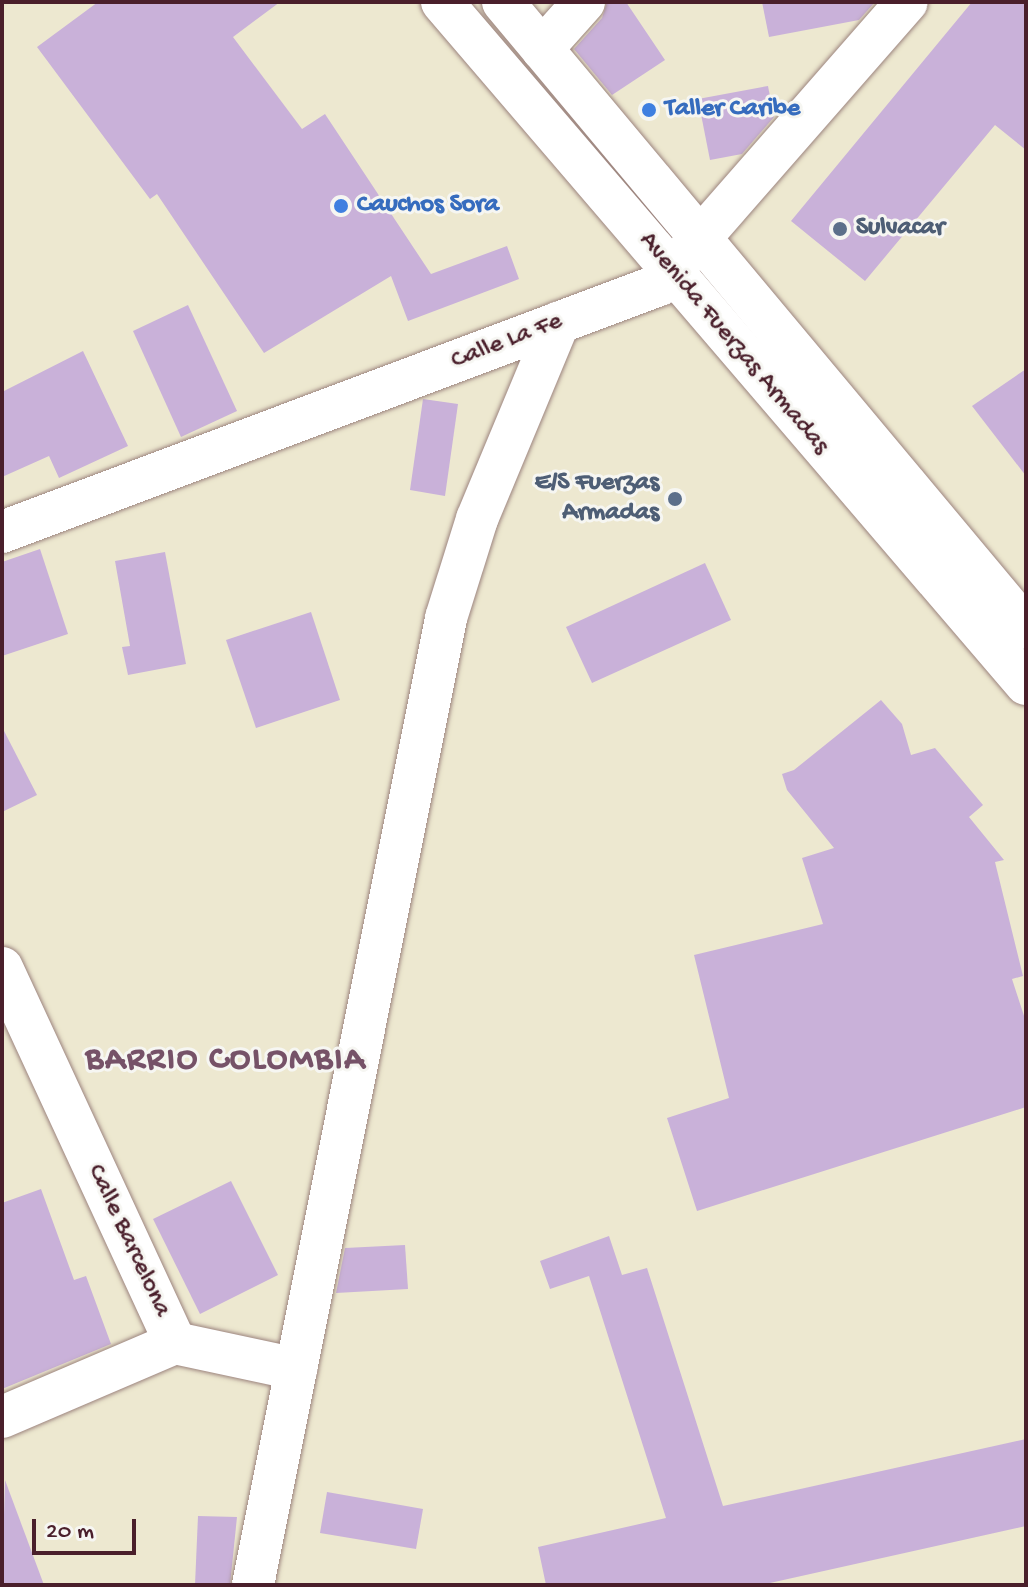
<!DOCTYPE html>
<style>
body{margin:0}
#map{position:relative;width:1028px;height:1587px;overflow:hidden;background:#ede8d0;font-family:"Gochi Hand",sans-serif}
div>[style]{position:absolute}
.building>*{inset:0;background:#c9b1d9}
.roads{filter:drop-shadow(0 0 2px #9c847e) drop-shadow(0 0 2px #9c847e)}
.minor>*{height:42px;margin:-21px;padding:0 21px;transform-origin:21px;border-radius:21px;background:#fff}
.dots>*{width:22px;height:22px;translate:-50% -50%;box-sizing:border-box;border:4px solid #f6f6f2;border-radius:50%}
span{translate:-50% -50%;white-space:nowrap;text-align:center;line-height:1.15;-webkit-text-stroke:6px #f6f6f2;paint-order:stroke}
.shop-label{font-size:26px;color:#366cbe;font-weight:700}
.left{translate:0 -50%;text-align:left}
.service-label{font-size:26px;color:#4e5e75;font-weight:700}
.right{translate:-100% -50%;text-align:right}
.street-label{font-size:26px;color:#4a1f2b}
.district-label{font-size:34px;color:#765268;font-weight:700;letter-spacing:2px}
.frame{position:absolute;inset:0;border:4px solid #4a1f2b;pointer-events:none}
.scale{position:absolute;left:32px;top:1519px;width:104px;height:36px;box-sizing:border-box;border:4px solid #4a1f2b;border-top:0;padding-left:10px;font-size:24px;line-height:28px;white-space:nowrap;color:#4a1f2b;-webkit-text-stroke:6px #f6f6f2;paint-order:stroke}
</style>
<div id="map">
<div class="building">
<div style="clip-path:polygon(98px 2px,280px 2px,233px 37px,302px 129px,325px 114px,431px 274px,507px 246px,519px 279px,408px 321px,391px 276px,264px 353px,157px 194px,150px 199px,37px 47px)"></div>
<div style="clip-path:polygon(607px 2px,626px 2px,665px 60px,612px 95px,574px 49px,602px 18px)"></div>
<div style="clip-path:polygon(762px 2px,875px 2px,859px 20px,769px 37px)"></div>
<div style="clip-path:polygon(972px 2px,1026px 2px,1026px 150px,995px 125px,865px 281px,791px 221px)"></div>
<div style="clip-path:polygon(768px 86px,774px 117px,742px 154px,710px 160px,698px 99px)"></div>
<div style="clip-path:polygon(188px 305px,237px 411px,181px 437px,133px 331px)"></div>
<div style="clip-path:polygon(83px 351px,128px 446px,59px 478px,49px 456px,2px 477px,2px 392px)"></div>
<div style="clip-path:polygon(1026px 369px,1026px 476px,972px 406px)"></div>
<div style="clip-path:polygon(423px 399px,458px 404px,445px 496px,410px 490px)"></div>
<div style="clip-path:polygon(40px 549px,68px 634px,2px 656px,2px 562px)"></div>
<div style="clip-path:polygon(165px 552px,186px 664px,128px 675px,122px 647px,130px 646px,115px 561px)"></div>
<div style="clip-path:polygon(705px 563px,731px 620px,592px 683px,566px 627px)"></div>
<div style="clip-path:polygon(311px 612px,340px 700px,256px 728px,226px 640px)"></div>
<div style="clip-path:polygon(881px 700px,902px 724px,911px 755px,935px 748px,983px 805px,969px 817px,1004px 860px,995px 862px,1023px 976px,1012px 979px,1026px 1022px,1026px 1107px,697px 1211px,667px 1118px,729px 1098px,694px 955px,823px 924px,802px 858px,834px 848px,787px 790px,782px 774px,794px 770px)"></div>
<div style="clip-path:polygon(2px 727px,37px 795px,2px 812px)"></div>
<div style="clip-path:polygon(231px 1181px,278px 1275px,200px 1314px,153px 1219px)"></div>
<div style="clip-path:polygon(41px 1189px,74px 1280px,86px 1276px,111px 1344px,2px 1389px,2px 1203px)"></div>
<div style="clip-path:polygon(609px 1236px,622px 1275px,647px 1268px,723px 1506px,1026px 1439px,1026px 1526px,761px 1585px,546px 1585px,538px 1547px,666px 1518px,589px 1276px,550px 1289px,540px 1261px)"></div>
<div style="clip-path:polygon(405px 1245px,408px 1289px,336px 1293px,345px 1248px)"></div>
<div style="clip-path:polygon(5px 1480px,44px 1585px,2px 1585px)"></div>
<div style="clip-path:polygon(327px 1492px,423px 1509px,416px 1549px,320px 1533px)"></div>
<div style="clip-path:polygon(198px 1516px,237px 1517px,230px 1585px,195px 1585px)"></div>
</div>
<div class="roads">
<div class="minor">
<div style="left:442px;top:2px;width:898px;rotate:49.43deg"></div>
<div style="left:503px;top:2px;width:816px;rotate:50.12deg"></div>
<div style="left:542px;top:49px;width:63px;rotate:-48.2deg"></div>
<div style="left:2px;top:532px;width:702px;rotate:-20.6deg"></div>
<div style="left:659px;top:285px;width:376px;rotate:-48.8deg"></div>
<div style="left:2px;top:968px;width:413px;rotate:65.2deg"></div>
<div style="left:175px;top:1343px;width:188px;rotate:156.8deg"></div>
<div style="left:175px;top:1343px;width:124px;rotate:12.1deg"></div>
<div style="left:253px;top:1585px;width:986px;rotate:-78.71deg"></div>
<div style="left:446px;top:618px;width:104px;rotate:-72.6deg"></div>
<div style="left:477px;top:519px;width:213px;rotate:-67.4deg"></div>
</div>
</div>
<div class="dots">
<div style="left:649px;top:110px;background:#3f7fe0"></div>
<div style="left:341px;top:206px;background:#3f7fe0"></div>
<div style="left:840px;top:229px;background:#5c6f8a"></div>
<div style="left:675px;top:499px;background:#5c6f8a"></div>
</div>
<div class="shop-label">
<span class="left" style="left:665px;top:110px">Taller Caribe</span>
<span class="left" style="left:357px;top:206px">Cauchos Sora</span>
</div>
<div class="service-label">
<span class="left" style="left:856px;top:229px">Sulvacar</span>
<span class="right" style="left:659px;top:499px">E/S Fuerzas<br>Armadas</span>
</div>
<div class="street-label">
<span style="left:507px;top:342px;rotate:-21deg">Calle La Fe</span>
<span style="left:733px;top:344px;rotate:50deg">Avenida Fuerzas Armadas</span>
<span style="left:128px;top:1241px;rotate:65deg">Calle Barcelona</span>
</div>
<div class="district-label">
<span style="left:226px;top:1062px">BARRIO COLOMBIA</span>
</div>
<div class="frame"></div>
<div class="scale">20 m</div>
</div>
